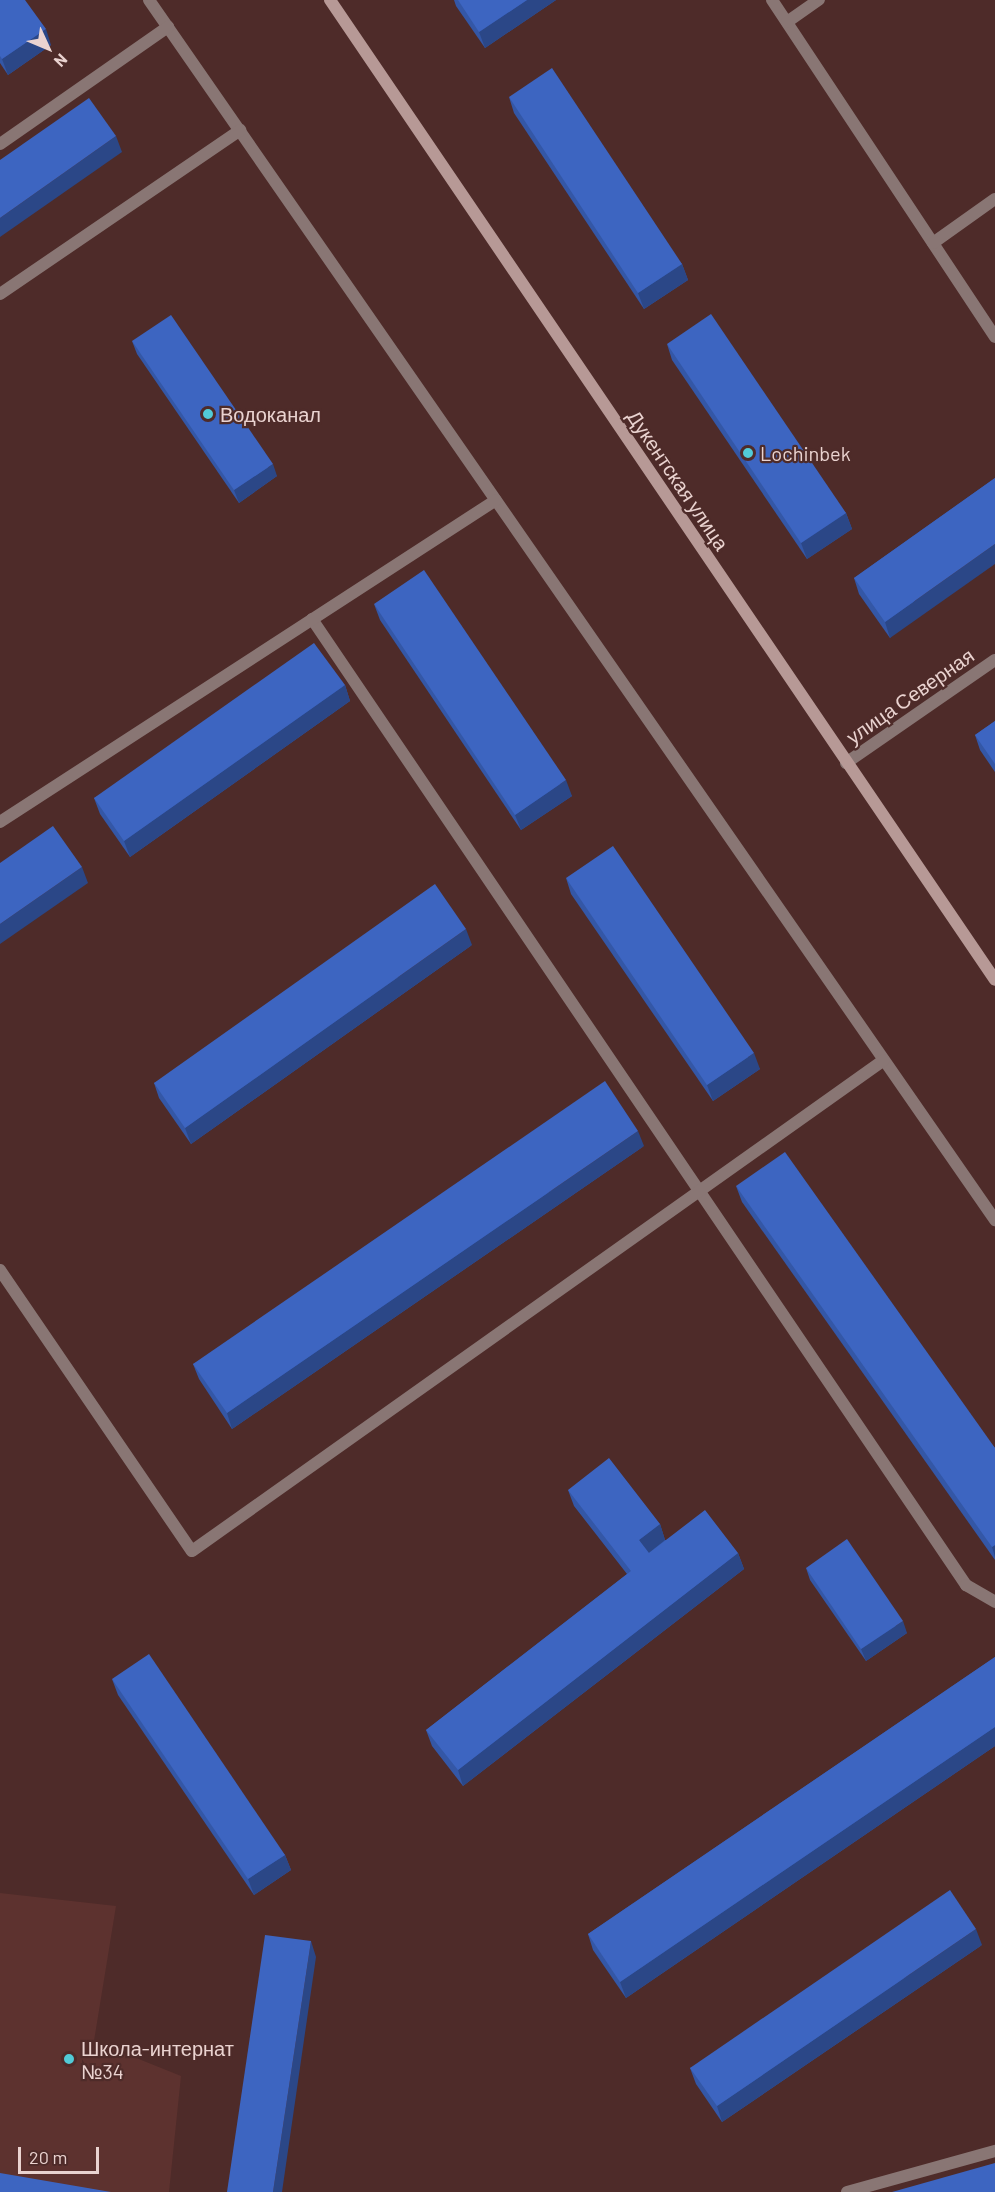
<!DOCTYPE html>
<meta charset="utf-8">
<style>
body{margin:0}
#map{position:relative;width:995px;height:2192px;overflow:hidden;background:#4e2b29;font-family:Barlow,sans-serif}
div>[style]{position:absolute}
.built>*{inset:0;background:#5d322f}
.service>*{height:12px;margin:-6px;padding:0 6px;transform-origin:6px;border-radius:6px;background:#897674}
.minor>*{height:12px;margin:-6px;padding:0 6px;transform-origin:6px;border-radius:6px;background:#897674}
.secondary>*{height:12px;margin:-6px;padding:0 6px;transform-origin:6px;border-radius:6px;background:#b79996}
.wall>*{inset:0;background:#3457a6}
.shaded-wall>*{inset:0;background:#2b4787}
.building>*{inset:0;background:#3d65c1}
.dots>*{width:16px;height:16px;translate:-50% -50%;box-sizing:border-box;border:3px solid #4e2b29;border-radius:50%}
span{translate:-50% -50%;white-space:nowrap;text-align:center;line-height:1.15;-webkit-text-stroke:4.5px #4e2b29;paint-order:stroke}
.poi-label{font-size:20px;color:#ead3d0}
.left{translate:0 -50%;text-align:left}
.street-label{font-size:20px;color:#ead3d0}
.north{position:absolute;left:18px;top:18px;width:60px;height:60px;-webkit-text-stroke:4px #4e2b29;paint-order:stroke;rotate:134deg;font-size:16px;font-weight:700;line-height:24px;text-align:center;color:#ead3d0}
.north::after{content:'';display:block;margin:auto;width:21px;height:27px;background:#ead3d0;clip-path:polygon(50% 0,100% 100%,50% 72%,0 100%)}
.scale{position:absolute;left:18px;top:2147px;width:81px;height:27px;box-sizing:border-box;border:3px solid #ead3d0;border-top:0;padding-left:8px;font-size:18px;line-height:21px;white-space:nowrap;color:#ead3d0;-webkit-text-stroke:4px #4e2b29;paint-order:stroke}
</style>
<div id="map">
<div class="built">
<div style="clip-path:polygon(0 1893px,116px 1906px,94px 2041px,181px 2076px,169px 2192px,0 2192px)"></div>
</div>
<div class="service">
<div style="left:149px;top:0;width:1485px;rotate:55.26deg"></div>
<div style="left:312px;top:619px;width:1167px;rotate:55.9deg"></div>
<div style="left:966px;top:1585px;width:34px;rotate:30deg"></div>
<div style="left:847px;top:2192px;width:154px;rotate:-15.5deg"></div>
</div>
<div class="minor">
<div style="left:772px;top:0;width:404px;rotate:56.5deg"></div>
<div style="left:787px;top:22px;width:39px;rotate:-35deg"></div>
<div style="left:0;top:144px;width:205px;rotate:-34.9deg"></div>
<div style="left:933px;top:243px;width:76px;rotate:-35.4deg"></div>
<div style="left:0;top:294px;width:291px;rotate:-34.3deg"></div>
<div style="left:846px;top:763px;width:181px;rotate:-34.7deg"></div>
<div style="left:0;top:822px;width:591px;rotate:-32.99deg"></div>
<div style="left:0;top:1270px;width:340px;rotate:55.7deg"></div>
<div style="left:192px;top:1551px;width:848px;rotate:-35.36deg"></div>
</div>
<div class="secondary">
<div style="left:330px;top:0;width:1184px;rotate:55.84deg"></div>
</div>
<div class="wall">
<div style="clip-path:polygon(0 0,51px 45px,8px 75px,0 63px)"></div>
<div style="clip-path:polygon(454px 0,556px 0,485px 48px,456px 6px)"></div>
<div style="clip-path:polygon(509px 97px,682px 264px,688px 280px,644px 309px,514px 113px)"></div>
<div style="clip-path:polygon(132px 341px,277px 476px,239px 503px,137px 354px)"></div>
<div style="clip-path:polygon(667px 344px,846px 513px,852px 529px,807px 559px,672px 360px)"></div>
<div style="clip-path:polygon(995px 478px,890px 638px,859px 594px,854px 578px)"></div>
<div style="clip-path:polygon(374px 604px,572px 796px,521px 830px,380px 620px)"></div>
<div style="clip-path:polygon(345px 685px,350px 701px,130px 857px,100px 814px,94px 798px)"></div>
<div style="clip-path:polygon(995px 721px,995px 772px,980px 750px,975px 735px)"></div>
<div style="clip-path:polygon(566px 878px,760px 1069px,713px 1101px,571px 894px)"></div>
<div style="clip-path:polygon(472px 945px,191px 1144px,159px 1098px,154px 1083px)"></div>
<div style="clip-path:polygon(644px 1146px,232px 1429px,199px 1379px,193px 1364px)"></div>
<div style="clip-path:polygon(736px 1186px,995px 1448px,995px 1560px,742px 1202px)"></div>
<div style="clip-path:polygon(568px 1490px,660px 1524px,665px 1540px,738px 1553px,744px 1569px,463px 1786px,432px 1746px,426px 1730px,627px 1574px,574px 1506px)"></div>
<div style="clip-path:polygon(806px 1568px,907px 1633px,866px 1661px,810px 1580px)"></div>
<div style="clip-path:polygon(995px 1657px,995px 1746px,626px 1998px,593px 1950px,588px 1934px)"></div>
<div style="clip-path:polygon(112px 1679px,285px 1855px,291px 1870px,254px 1895px,118px 1695px)"></div>
<div style="clip-path:polygon(982px 1945px,722px 2122px,696px 2084px,690px 2068px)"></div>
</div>
<div class="shaded-wall">
<div style="clip-path:polygon(527px 0,556px 0,485px 48px,479px 32px)"></div>
<div style="clip-path:polygon(46px 29px,51px 45px,8px 75px,2px 59px)"></div>
<div style="clip-path:polygon(116px 136px,122px 152px,0 237px,0 218px)"></div>
<div style="clip-path:polygon(682px 264px,688px 280px,644px 309px,638px 293px)"></div>
<div style="clip-path:polygon(273px 464px,277px 476px,239px 503px,234px 490px)"></div>
<div style="clip-path:polygon(846px 513px,852px 529px,807px 559px,801px 543px)"></div>
<div style="clip-path:polygon(995px 544px,995px 564px,890px 638px,885px 622px)"></div>
<div style="clip-path:polygon(345px 685px,350px 701px,130px 857px,124px 841px)"></div>
<div style="clip-path:polygon(566px 780px,572px 796px,521px 830px,515px 815px)"></div>
<div style="clip-path:polygon(82px 867px,88px 883px,0 944px,0 924px)"></div>
<div style="clip-path:polygon(466px 929px,472px 945px,191px 1144px,185px 1128px)"></div>
<div style="clip-path:polygon(754px 1053px,760px 1069px,713px 1101px,707px 1085px)"></div>
<div style="clip-path:polygon(638px 1131px,644px 1146px,232px 1429px,227px 1413px)"></div>
<div style="clip-path:polygon(660px 1524px,665px 1540px,645px 1556px,639px 1540px)"></div>
<div style="clip-path:polygon(995px 1545px,995px 1557px,992px 1547px)"></div>
<div style="clip-path:polygon(738px 1553px,744px 1569px,463px 1786px,458px 1770px)"></div>
<div style="clip-path:polygon(903px 1621px,907px 1633px,866px 1661px,861px 1649px)"></div>
<div style="clip-path:polygon(995px 1727px,995px 1746px,626px 1998px,620px 1982px)"></div>
<div style="clip-path:polygon(285px 1855px,291px 1870px,254px 1895px,248px 1879px)"></div>
<div style="clip-path:polygon(976px 1929px,982px 1945px,722px 2122px,717px 2106px)"></div>
<div style="clip-path:polygon(311px 1941px,316px 1957px,282px 2192px,273px 2192px)"></div>
</div>
<div class="building">
<div style="clip-path:polygon(0 0,25px 0,46px 29px,2px 59px,0 56px)"></div>
<div style="clip-path:polygon(458px 0,527px 0,479px 32px)"></div>
<div style="clip-path:polygon(552px 68px,682px 264px,638px 293px,509px 97px)"></div>
<div style="clip-path:polygon(89px 98px,116px 136px,0 218px,0 160px)"></div>
<div style="clip-path:polygon(711px 314px,846px 513px,801px 543px,667px 344px)"></div>
<div style="clip-path:polygon(171px 315px,273px 464px,234px 490px,132px 341px)"></div>
<div style="clip-path:polygon(995px 478px,995px 544px,885px 622px,854px 578px)"></div>
<div style="clip-path:polygon(424px 570px,566px 780px,515px 815px,374px 604px)"></div>
<div style="clip-path:polygon(314px 643px,345px 685px,124px 841px,94px 798px)"></div>
<div style="clip-path:polygon(995px 721px,995px 764px,975px 735px)"></div>
<div style="clip-path:polygon(53px 826px,82px 867px,0 924px,0 863px)"></div>
<div style="clip-path:polygon(613px 846px,754px 1053px,707px 1085px,566px 878px)"></div>
<div style="clip-path:polygon(435px 884px,466px 929px,185px 1128px,154px 1083px)"></div>
<div style="clip-path:polygon(605px 1081px,638px 1131px,227px 1413px,193px 1364px)"></div>
<div style="clip-path:polygon(785px 1152px,995px 1448px,995px 1545px,992px 1547px,736px 1186px)"></div>
<div style="clip-path:polygon(609px 1458px,660px 1524px,639px 1540px,649px 1553px,705px 1510px,738px 1553px,458px 1770px,426px 1730px,631px 1571px,568px 1490px)"></div>
<div style="clip-path:polygon(847px 1539px,903px 1621px,861px 1649px,806px 1568px)"></div>
<div style="clip-path:polygon(149px 1654px,285px 1855px,248px 1879px,112px 1679px)"></div>
<div style="clip-path:polygon(995px 1657px,995px 1727px,620px 1982px,588px 1934px)"></div>
<div style="clip-path:polygon(950px 1890px,976px 1929px,717px 2106px,690px 2068px)"></div>
<div style="clip-path:polygon(265px 1935px,311px 1941px,273px 2192px,227px 2192px)"></div>
<div style="clip-path:polygon(995px 2163px,995px 2192px,892px 2192px)"></div>
<div style="clip-path:polygon(0 2173px,111px 2192px,0 2192px)"></div>
</div>
<div class="dots">
<div style="left:208px;top:414px;background:#52cbd7"></div>
<div style="left:748px;top:453px;background:#52cbd7"></div>
<div style="left:69px;top:2059px;background:#52cbd7"></div>
</div>
<div class="poi-label">
<span class="left" style="left:220px;top:414px">Водоканал</span>
<span class="left" style="left:760px;top:453px">Lochinbek</span>
<span class="left" style="left:81px;top:2060px">Школа-интернат<br>№34</span>
</div>
<div class="street-label">
<span style="left:678px;top:480px;rotate:56deg">Дукентская улица</span>
<span style="left:910px;top:696px;rotate:-35deg">улица Северная</span>
</div>
<div class="north">N</div>
<div class="scale">20 m</div>
</div>
